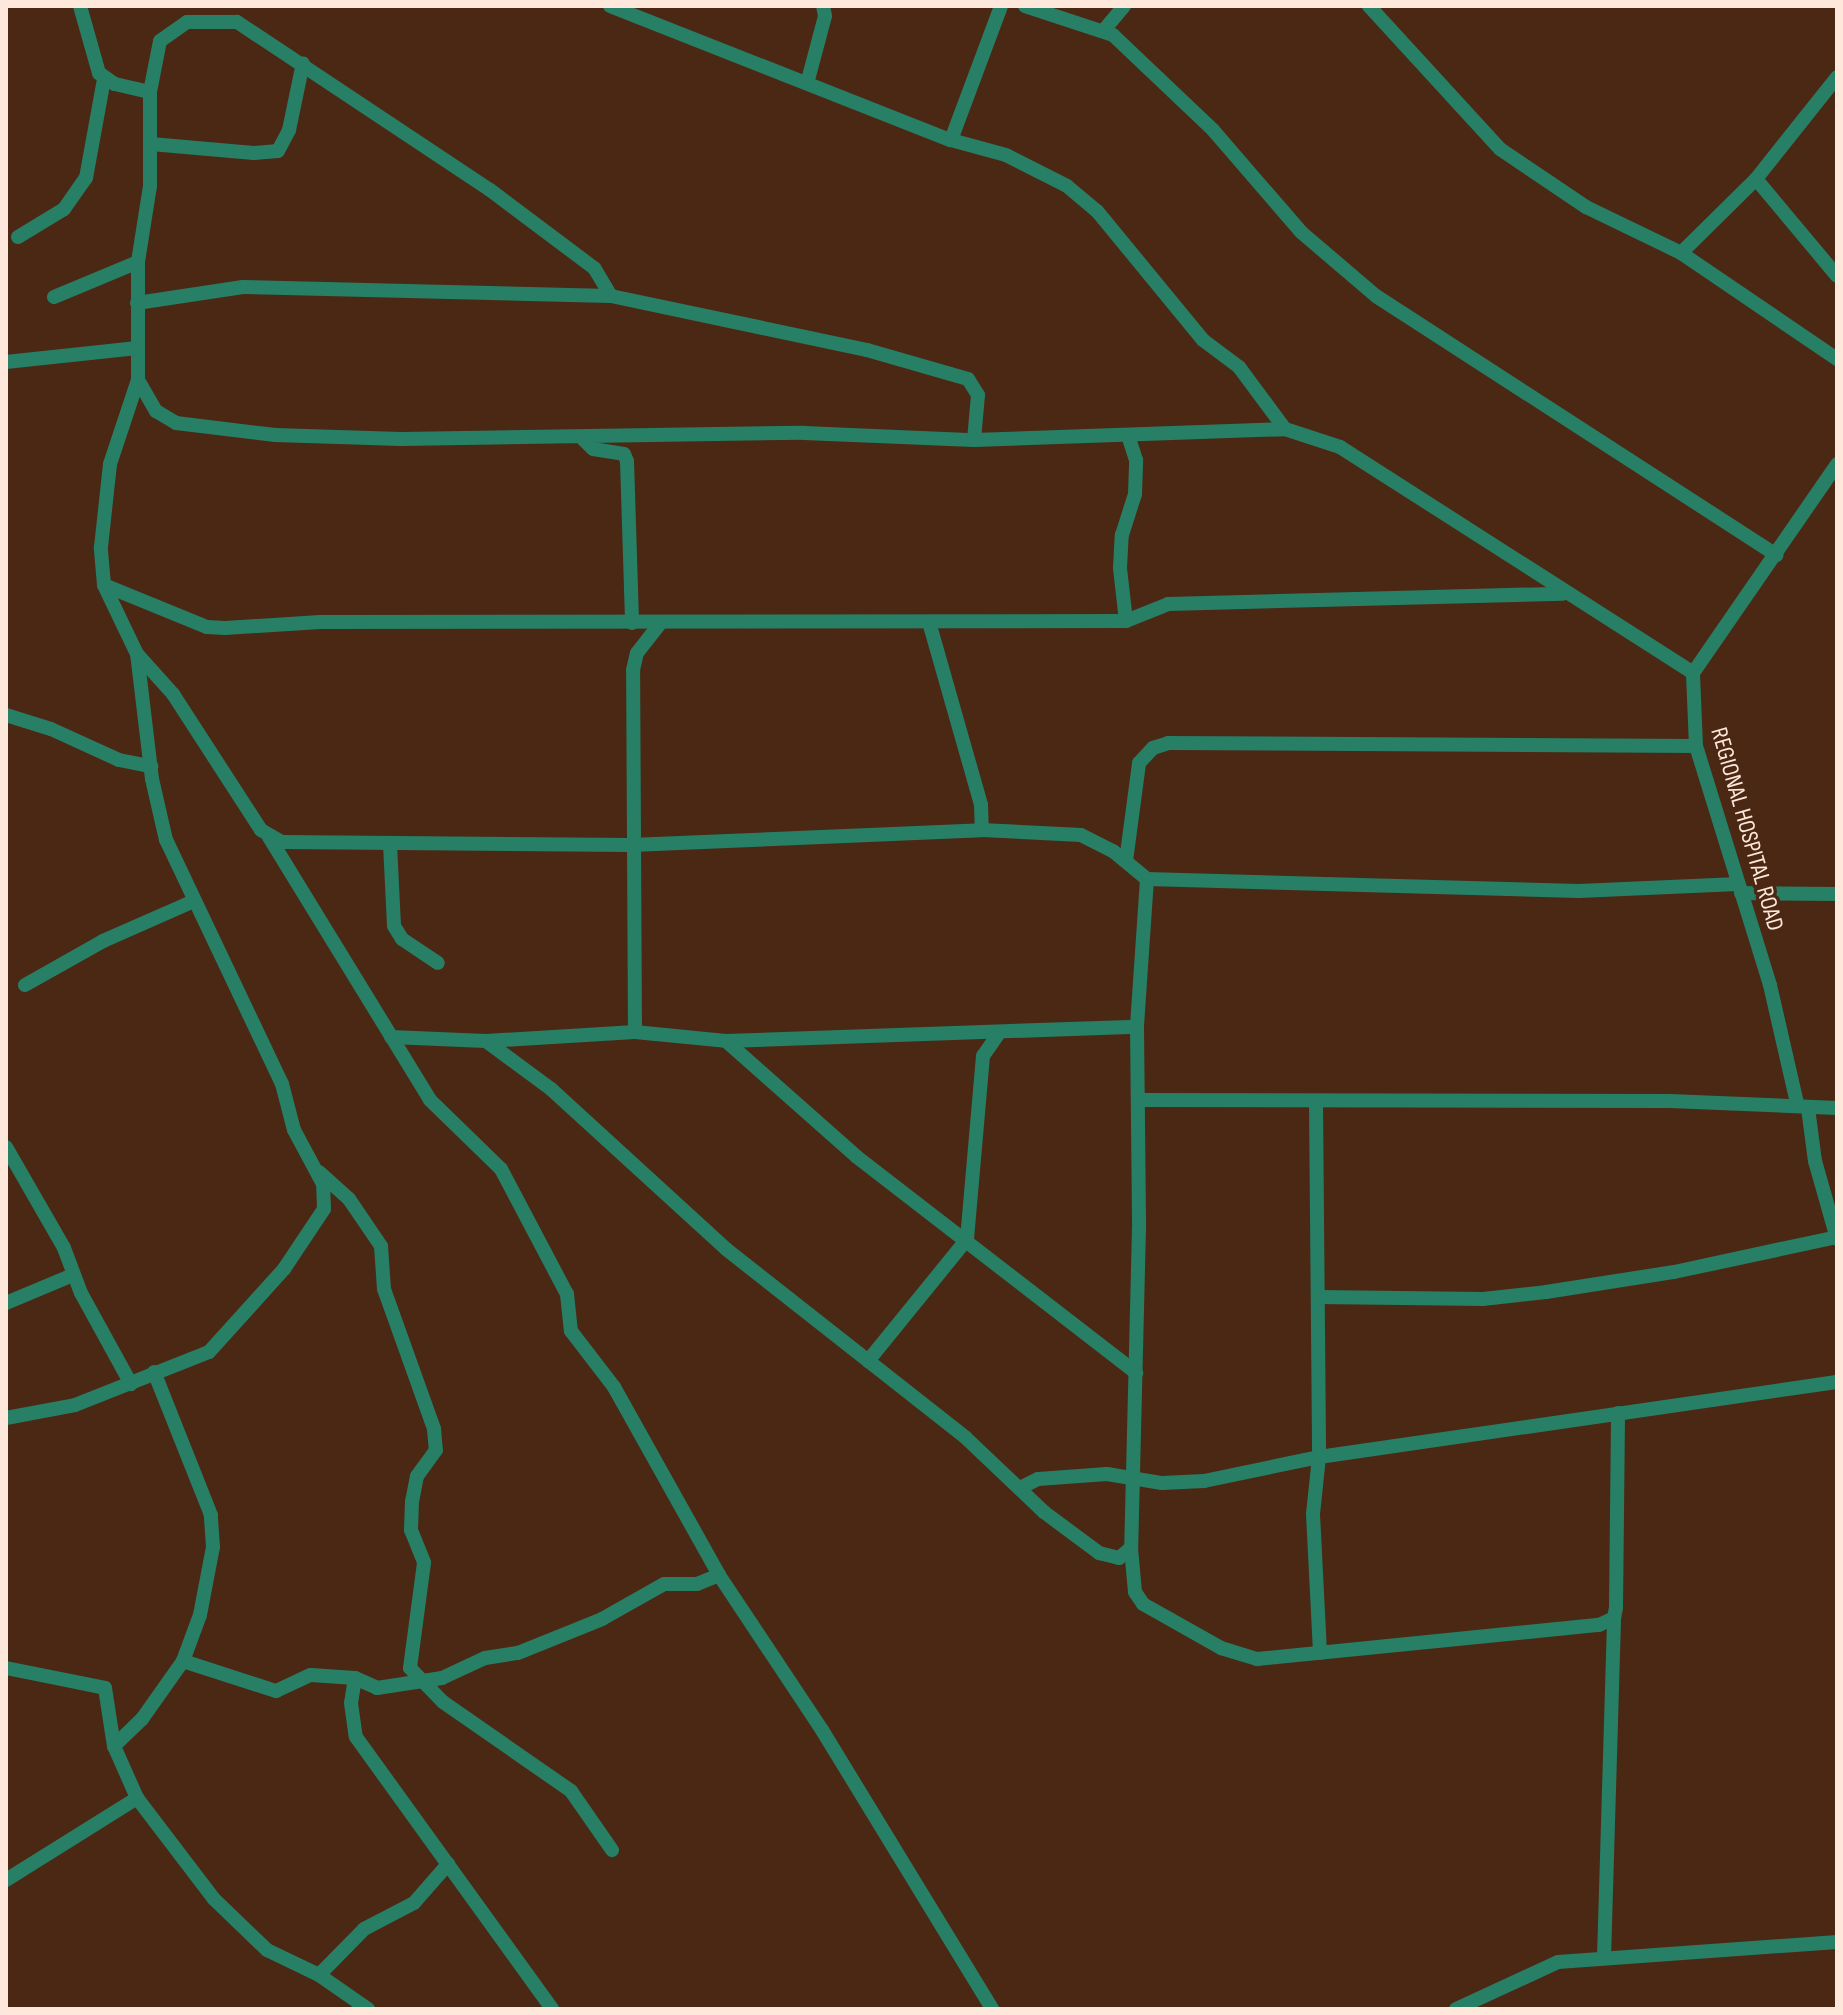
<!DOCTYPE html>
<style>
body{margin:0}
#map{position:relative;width:1843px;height:2015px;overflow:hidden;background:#4b2814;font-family:"Sofia Sans Condensed",sans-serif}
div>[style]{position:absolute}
.minor>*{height:14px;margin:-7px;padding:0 7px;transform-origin:7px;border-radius:7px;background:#277f65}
span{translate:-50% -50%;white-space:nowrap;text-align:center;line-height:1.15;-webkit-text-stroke:7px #4b2814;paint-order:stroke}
.street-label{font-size:24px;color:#fee7db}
.frame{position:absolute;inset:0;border:8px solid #fee7db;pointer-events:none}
</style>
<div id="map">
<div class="minor">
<div style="left:80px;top:6px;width:70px;rotate:74.2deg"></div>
<div style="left:99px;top:73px;width:19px;rotate:35deg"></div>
<div style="left:115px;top:84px;width:36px;rotate:13deg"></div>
<div style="left:610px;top:6px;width:366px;rotate:21.5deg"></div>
<div style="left:951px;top:140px;width:57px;rotate:15.3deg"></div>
<div style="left:1006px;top:155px;width:68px;rotate:26.9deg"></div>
<div style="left:1067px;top:186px;width:39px;rotate:40deg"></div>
<div style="left:1097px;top:211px;width:167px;rotate:50.6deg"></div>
<div style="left:1203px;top:340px;width:45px;rotate:36.9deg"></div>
<div style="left:1239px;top:367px;width:77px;rotate:53.4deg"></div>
<div style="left:1025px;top:6px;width:93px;rotate:18.2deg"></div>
<div style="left:1113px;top:35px;width:138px;rotate:43.5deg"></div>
<div style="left:1213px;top:130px;width:135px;rotate:49.2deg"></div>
<div style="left:1301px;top:232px;width:99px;rotate:40.5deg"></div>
<div style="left:1376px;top:296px;width:477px;rotate:32.9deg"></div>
<div style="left:1369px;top:6px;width:194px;rotate:47.5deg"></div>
<div style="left:1500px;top:149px;width:104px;rotate:34deg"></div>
<div style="left:1586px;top:207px;width:106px;rotate:25.8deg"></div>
<div style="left:1681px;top:253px;width:189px;rotate:34.2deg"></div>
<div style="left:1104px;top:30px;width:31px;rotate:-50deg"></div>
<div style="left:808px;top:80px;width:66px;rotate:-75.1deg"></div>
<div style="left:825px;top:16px;width:10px;rotate:-101deg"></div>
<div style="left:951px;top:140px;width:143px;rotate:-69.5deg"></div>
<div style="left:151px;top:144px;width:103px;rotate:5deg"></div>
<div style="left:254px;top:153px;width:24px;rotate:-5deg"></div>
<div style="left:278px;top:151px;width:24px;rotate:-62deg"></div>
<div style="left:289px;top:130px;width:68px;rotate:-78.2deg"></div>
<div style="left:1756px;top:179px;width:126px;rotate:50.1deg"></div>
<div style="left:18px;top:237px;width:54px;rotate:-31.3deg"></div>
<div style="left:64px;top:209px;width:38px;rotate:-55deg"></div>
<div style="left:86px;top:178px;width:101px;rotate:-79.7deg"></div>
<div style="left:1681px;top:253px;width:105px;rotate:-44.6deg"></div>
<div style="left:1756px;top:179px;width:130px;rotate:-51.5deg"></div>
<div style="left:611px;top:296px;width:33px;rotate:-121deg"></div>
<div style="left:594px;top:268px;width:130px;rotate:-143.1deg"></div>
<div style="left:490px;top:190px;width:304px;rotate:-146.4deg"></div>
<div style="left:237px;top:22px;width:50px;rotate:180deg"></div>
<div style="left:187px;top:22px;width:33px;rotate:145deg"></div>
<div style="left:160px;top:41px;width:52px;rotate:101.1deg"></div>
<div style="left:150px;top:92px;width:94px;rotate:90deg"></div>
<div style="left:150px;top:186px;width:77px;rotate:99deg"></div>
<div style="left:138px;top:262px;width:118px;rotate:90deg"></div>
<div style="left:138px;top:380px;width:36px;rotate:60deg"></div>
<div style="left:156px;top:411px;width:23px;rotate:31deg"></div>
<div style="left:176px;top:423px;width:100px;rotate:6.9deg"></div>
<div style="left:275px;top:435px;width:126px;rotate:1.8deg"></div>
<div style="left:401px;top:439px;width:403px;rotate:-0.9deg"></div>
<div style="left:804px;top:433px;width:170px;rotate:2.4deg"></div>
<div style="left:974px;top:440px;width:311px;rotate:-2deg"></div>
<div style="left:1285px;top:429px;width:58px;rotate:18.1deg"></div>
<div style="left:1340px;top:447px;width:419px;rotate:32.6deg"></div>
<div style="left:54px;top:297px;width:91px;rotate:-22.6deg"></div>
<div style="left:137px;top:303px;width:107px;rotate:-8.6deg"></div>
<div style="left:243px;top:287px;width:368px;rotate:1.4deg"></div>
<div style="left:611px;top:296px;width:262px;rotate:11.9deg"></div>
<div style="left:867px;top:350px;width:105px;rotate:16deg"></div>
<div style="left:968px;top:379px;width:19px;rotate:58deg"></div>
<div style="left:978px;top:395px;width:45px;rotate:95.1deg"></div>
<div style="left:6px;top:362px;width:132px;rotate:-6.1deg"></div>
<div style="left:583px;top:439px;width:14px;rotate:45deg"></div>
<div style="left:593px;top:449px;width:31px;rotate:9deg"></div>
<div style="left:624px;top:454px;width:8px;rotate:67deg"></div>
<div style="left:627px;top:461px;width:162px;rotate:88.2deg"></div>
<div style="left:104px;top:585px;width:111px;rotate:22.2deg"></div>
<div style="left:207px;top:627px;width:18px;rotate:3deg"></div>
<div style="left:225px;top:628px;width:95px;rotate:-3.6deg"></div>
<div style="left:320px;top:622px;width:806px;rotate:-0.07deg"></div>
<div style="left:1126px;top:621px;width:45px;rotate:-22deg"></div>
<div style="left:1168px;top:604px;width:395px;rotate:-1.5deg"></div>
<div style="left:1126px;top:621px;width:53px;rotate:-96.5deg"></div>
<div style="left:1120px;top:568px;width:33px;rotate:-87deg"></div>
<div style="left:1122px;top:535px;width:43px;rotate:-72.4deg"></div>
<div style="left:1135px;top:494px;width:34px;rotate:-88deg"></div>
<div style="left:1136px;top:460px;width:26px;rotate:-108deg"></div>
<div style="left:929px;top:622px;width:190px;rotate:74.1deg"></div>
<div style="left:981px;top:805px;width:25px;rotate:88deg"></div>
<div style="left:137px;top:654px;width:54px;rotate:48deg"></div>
<div style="left:173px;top:694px;width:162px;rotate:57.1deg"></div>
<div style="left:261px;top:830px;width:24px;rotate:30deg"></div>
<div style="left:282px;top:842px;width:349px;rotate:0.5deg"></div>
<div style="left:631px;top:845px;width:351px;rotate:-2.4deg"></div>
<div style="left:982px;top:830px;width:99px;rotate:2.9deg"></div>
<div style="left:1081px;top:835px;width:36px;rotate:27deg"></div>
<div style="left:1113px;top:851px;width:44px;rotate:39.5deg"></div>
<div style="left:1147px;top:879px;width:432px;rotate:1.6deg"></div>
<div style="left:1579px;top:891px;width:159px;rotate:-2.5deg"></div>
<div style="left:6px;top:715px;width:47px;rotate:17.3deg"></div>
<div style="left:51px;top:729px;width:75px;rotate:24.5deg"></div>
<div style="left:119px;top:760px;width:33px;rotate:11deg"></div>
<div style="left:269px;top:837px;width:308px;rotate:58.5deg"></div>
<div style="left:430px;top:1100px;width:99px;rotate:44.2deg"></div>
<div style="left:501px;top:1169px;width:141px;rotate:62.2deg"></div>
<div style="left:567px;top:1294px;width:37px;rotate:84deg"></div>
<div style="left:571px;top:1331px;width:71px;rotate:52.5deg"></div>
<div style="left:614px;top:1387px;width:215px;rotate:60.8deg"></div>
<div style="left:719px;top:1575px;width:186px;rotate:56.4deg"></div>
<div style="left:822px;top:1730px;width:327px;rotate:58.6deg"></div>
<div style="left:390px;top:844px;width:82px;rotate:87.2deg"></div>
<div style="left:394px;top:926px;width:15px;rotate:58deg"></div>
<div style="left:402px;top:939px;width:43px;rotate:33.7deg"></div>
<div style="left:1126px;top:861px;width:99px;rotate:-82.4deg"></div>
<div style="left:1139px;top:763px;width:21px;rotate:-47deg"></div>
<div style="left:1153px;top:748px;width:16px;rotate:-18deg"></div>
<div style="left:1168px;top:743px;width:528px;rotate:0.33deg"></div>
<div style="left:1147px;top:879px;width:148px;rotate:93.9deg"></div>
<div style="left:1137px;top:1027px;width:201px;rotate:89.4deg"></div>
<div style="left:1139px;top:1228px;width:320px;rotate:91.4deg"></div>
<div style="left:1131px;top:1548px;width:44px;rotate:84.8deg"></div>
<div style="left:1135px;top:1592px;width:14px;rotate:56deg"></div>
<div style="left:1143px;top:1604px;width:90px;rotate:29.4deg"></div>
<div style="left:1221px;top:1648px;width:38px;rotate:17deg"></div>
<div style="left:1257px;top:1659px;width:344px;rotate:-5.7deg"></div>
<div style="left:1599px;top:1625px;width:17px;rotate:-25deg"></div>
<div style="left:1614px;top:1618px;width:10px;rotate:-79deg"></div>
<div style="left:1616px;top:1608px;width:195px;rotate:-89.4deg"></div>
<div style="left:1741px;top:893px;width:96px;rotate:0.6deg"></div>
<div style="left:25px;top:985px;width:90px;rotate:-29.4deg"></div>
<div style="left:103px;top:941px;width:99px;rotate:-23.7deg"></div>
<div style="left:635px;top:1032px;width:362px;rotate:-90.3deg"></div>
<div style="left:633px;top:670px;width:17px;rotate:-77deg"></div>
<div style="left:637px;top:653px;width:37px;rotate:-52deg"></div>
<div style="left:391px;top:1037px;width:95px;rotate:2.4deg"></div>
<div style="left:486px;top:1041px;width:149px;rotate:-3.5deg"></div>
<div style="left:635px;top:1032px;width:91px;rotate:5.6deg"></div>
<div style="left:726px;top:1041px;width:411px;rotate:-2deg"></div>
<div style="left:486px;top:1041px;width:81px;rotate:36.4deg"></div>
<div style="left:551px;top:1089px;width:237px;rotate:42.4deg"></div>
<div style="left:726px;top:1249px;width:305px;rotate:38.2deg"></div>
<div style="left:966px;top:1438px;width:108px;rotate:43.5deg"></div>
<div style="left:1044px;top:1512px;width:69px;rotate:36.7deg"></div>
<div style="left:1099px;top:1553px;width:21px;rotate:14deg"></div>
<div style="left:1119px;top:1558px;width:16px;rotate:-40deg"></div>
<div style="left:726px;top:1041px;width:175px;rotate:41.5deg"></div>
<div style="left:857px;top:1157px;width:353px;rotate:37.7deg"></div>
<div style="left:1139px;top:1100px;width:531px;rotate:0.11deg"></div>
<div style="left:1670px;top:1101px;width:167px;rotate:2.4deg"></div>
<div style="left:1316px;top:1101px;width:356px;rotate:89.5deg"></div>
<div style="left:1319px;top:1457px;width:57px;rotate:96deg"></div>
<div style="left:1313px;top:1514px;width:139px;rotate:87.1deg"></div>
<div style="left:1797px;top:1103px;width:121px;rotate:-102.9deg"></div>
<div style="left:1770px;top:985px;width:250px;rotate:-107.2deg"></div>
<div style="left:1696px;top:746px;width:73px;rotate:-92.4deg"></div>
<div style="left:1693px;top:673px;width:254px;rotate:-55.4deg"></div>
<div style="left:1808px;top:1108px;width:53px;rotate:82.5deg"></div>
<div style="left:1815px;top:1161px;width:81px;rotate:74.2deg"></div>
<div style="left:6px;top:1147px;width:116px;rotate:60.1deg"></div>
<div style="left:64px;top:1248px;width:48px;rotate:69.3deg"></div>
<div style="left:81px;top:1293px;width:104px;rotate:61.2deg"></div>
<div style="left:319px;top:1172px;width:40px;rotate:42deg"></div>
<div style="left:349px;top:1199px;width:57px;rotate:55.8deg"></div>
<div style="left:381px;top:1246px;width:43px;rotate:86deg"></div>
<div style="left:384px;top:1289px;width:149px;rotate:70.3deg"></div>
<div style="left:434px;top:1429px;width:21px;rotate:85deg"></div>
<div style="left:436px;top:1450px;width:32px;rotate:126deg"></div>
<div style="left:417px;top:1476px;width:25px;rotate:101deg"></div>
<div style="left:412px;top:1501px;width:29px;rotate:92deg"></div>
<div style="left:411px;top:1530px;width:35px;rotate:68deg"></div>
<div style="left:424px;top:1563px;width:106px;rotate:97.6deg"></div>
<div style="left:410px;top:1668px;width:47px;rotate:45.9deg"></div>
<div style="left:443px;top:1702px;width:156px;rotate:34.8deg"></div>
<div style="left:571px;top:1791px;width:72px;rotate:55.2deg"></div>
<div style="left:1318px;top:1297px;width:165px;rotate:0.7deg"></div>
<div style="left:1483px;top:1299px;width:63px;rotate:-6.3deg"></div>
<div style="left:1546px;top:1292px;width:130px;rotate:-8.9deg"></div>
<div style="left:1674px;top:1272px;width:167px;rotate:-12.1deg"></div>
<div style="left:6px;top:1303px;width:73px;rotate:-22.7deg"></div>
<div style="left:868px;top:1361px;width:157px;rotate:-50.9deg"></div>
<div style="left:967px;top:1239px;width:184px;rotate:-85deg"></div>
<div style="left:983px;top:1056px;width:28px;rotate:-55deg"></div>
<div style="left:6px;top:1418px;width:70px;rotate:-10.7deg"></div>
<div style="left:75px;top:1405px;width:144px;rotate:-21.6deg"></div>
<div style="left:209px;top:1352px;width:112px;rotate:-47.9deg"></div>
<div style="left:284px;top:1269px;width:72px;rotate:-56.3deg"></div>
<div style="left:324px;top:1209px;width:25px;rotate:-92deg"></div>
<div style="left:323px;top:1184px;width:61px;rotate:-118.2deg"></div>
<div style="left:294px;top:1130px;width:48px;rotate:-104.6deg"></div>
<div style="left:282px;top:1084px;width:270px;rotate:-115.4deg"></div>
<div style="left:166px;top:840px;width:63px;rotate:-102.9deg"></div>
<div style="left:152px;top:779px;width:126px;rotate:-96.8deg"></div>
<div style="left:137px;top:654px;width:76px;rotate:-115.6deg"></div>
<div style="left:104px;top:585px;width:38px;rotate:-95deg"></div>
<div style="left:101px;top:547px;width:83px;rotate:-83.8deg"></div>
<div style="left:110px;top:464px;width:89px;rotate:-71.6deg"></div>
<div style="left:1020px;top:1488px;width:20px;rotate:-27deg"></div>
<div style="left:1038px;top:1479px;width:69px;rotate:-4.1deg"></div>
<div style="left:1107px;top:1474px;width:56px;rotate:9.3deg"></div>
<div style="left:1162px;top:1483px;width:42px;rotate:-2.7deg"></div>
<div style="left:1204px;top:1481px;width:117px;rotate:-11.8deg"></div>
<div style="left:1319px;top:1457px;width:523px;rotate:-8.24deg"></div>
<div style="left:183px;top:1661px;width:98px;rotate:17.9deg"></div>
<div style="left:276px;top:1691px;width:38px;rotate:-25deg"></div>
<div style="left:311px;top:1675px;width:44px;rotate:3.9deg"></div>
<div style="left:355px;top:1678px;width:24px;rotate:24deg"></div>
<div style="left:377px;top:1688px;width:66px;rotate:-8.7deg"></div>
<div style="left:442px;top:1678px;width:47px;rotate:-24.9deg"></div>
<div style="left:485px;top:1658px;width:33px;rotate:-9deg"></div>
<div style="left:518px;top:1653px;width:91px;rotate:-22deg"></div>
<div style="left:602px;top:1619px;width:71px;rotate:-29.4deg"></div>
<div style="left:664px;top:1584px;width:33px"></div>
<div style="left:697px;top:1584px;width:24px;rotate:-22deg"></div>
<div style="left:6px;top:1668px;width:101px;rotate:11.4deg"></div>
<div style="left:105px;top:1688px;width:59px;rotate:81.2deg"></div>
<div style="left:114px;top:1746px;width:57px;rotate:66.1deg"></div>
<div style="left:137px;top:1798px;width:127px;rotate:52.7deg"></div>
<div style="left:214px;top:1899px;width:74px;rotate:43.9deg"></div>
<div style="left:267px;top:1950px;width:58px;rotate:25.7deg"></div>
<div style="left:319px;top:1975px;width:60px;rotate:34.8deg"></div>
<div style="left:355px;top:1678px;width:25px;rotate:99deg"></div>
<div style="left:351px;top:1703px;width:34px;rotate:82deg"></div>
<div style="left:356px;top:1737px;width:335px;rotate:54.2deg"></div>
<div style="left:114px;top:1746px;width:39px;rotate:-44deg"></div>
<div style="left:142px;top:1719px;width:71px;rotate:-54.7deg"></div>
<div style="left:183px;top:1661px;width:49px;rotate:-69.7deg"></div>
<div style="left:200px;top:1615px;width:69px;rotate:-79.2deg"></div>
<div style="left:213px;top:1547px;width:32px;rotate:-94deg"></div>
<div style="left:211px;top:1515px;width:154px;rotate:-111.7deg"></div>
<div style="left:6px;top:1880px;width:155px;rotate:-32deg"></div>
<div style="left:1604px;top:1958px;width:340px;rotate:-88.3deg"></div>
<div style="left:319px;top:1975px;width:64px;rotate:-45.6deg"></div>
<div style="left:364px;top:1929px;width:56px;rotate:-27.5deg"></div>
<div style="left:414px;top:1903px;width:52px;rotate:-48.9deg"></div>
<div style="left:1456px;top:2009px;width:112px;rotate:-24.7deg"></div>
<div style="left:1558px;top:1962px;width:280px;rotate:-4.1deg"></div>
</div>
<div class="street-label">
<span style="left:1747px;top:829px;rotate:74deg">REGIONAL HOSPITAL ROAD</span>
</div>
<div class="frame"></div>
</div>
